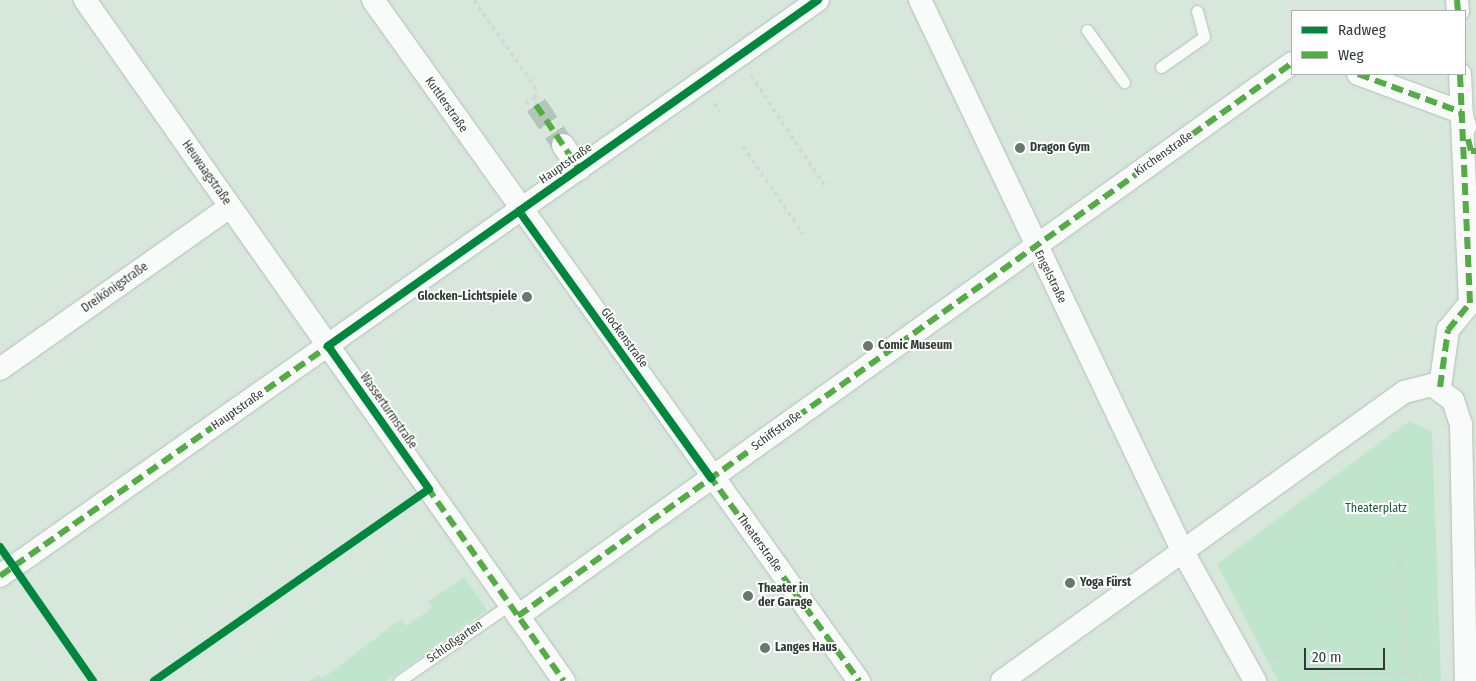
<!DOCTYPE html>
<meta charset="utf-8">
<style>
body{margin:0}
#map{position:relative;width:1476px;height:681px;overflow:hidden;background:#d7e7dc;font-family:"Fira Sans Condensed",sans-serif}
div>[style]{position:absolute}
.green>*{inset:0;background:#bfe6cd}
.street-tunnel>*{height:22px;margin-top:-11px;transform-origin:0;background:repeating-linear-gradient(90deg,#b6c5ba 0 22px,transparent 0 33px)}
.path>*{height:3px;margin-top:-1.5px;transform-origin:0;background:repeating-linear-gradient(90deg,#d2d6d4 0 4px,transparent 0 8px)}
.roads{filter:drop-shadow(0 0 1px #b3bfb7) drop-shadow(0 0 1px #b3bfb7)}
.lane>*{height:11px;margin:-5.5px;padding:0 5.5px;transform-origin:5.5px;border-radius:5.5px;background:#f9fbfa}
.street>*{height:22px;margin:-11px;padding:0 11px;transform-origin:11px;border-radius:11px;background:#f9fbfa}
.quiet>*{height:6px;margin-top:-3px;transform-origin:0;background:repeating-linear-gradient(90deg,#54ac45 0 12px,transparent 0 18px)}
.cycleway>*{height:8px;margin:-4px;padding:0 4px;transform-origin:4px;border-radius:4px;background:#00873e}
.dots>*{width:14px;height:14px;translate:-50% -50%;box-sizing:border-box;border:2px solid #fff;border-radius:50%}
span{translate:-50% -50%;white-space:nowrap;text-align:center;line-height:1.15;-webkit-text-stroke:4px #fff;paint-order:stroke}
.street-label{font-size:12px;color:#303b34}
.poi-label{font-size:12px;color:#303b34;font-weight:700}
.left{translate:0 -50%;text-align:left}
.right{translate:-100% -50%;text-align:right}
.park-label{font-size:12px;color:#22593b}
.legend{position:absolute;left:1291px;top:10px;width:175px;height:65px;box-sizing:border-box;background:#fff;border:1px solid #acb1ae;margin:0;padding:6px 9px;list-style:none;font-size:15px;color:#303b34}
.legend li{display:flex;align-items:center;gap:10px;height:25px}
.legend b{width:25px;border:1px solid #acb1ae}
.scale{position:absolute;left:1304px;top:648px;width:81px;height:22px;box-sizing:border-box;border:2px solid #303b34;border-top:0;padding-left:6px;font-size:15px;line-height:18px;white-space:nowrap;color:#303b34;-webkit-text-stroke:4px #fff;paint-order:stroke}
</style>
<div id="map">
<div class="green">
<div style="clip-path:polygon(1409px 421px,1432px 432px,1441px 681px,1278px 681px,1217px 564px)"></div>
<div style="clip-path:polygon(464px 577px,487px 610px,386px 681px,310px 681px,319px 675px,322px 679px,401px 619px,406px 626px,432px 608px,428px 602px)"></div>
</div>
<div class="street-tunnel">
<div style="left:536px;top:105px;width:48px;rotate:56deg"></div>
</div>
<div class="path">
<div style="left:474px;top:0;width:105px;rotate:54.7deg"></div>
<div style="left:535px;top:86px;width:19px;rotate:87deg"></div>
<div style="left:751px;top:75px;width:135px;rotate:56.2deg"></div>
<div style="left:525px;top:103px;width:12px;rotate:-31deg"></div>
<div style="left:714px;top:103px;width:9px;rotate:54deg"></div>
<div style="left:743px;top:146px;width:106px;rotate:55.4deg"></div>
<div style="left:1400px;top:558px;width:115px;rotate:86.5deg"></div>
<div style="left:1269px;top:655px;width:60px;rotate:16.3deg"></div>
<div style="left:1327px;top:672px;width:80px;rotate:0.7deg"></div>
<div style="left:1407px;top:673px;width:24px;rotate:19deg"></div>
</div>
<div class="roads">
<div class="lane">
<div style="left:1087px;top:30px;width:64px;rotate:54.6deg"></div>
<div style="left:1161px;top:67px;width:52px;rotate:-34.9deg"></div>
<div style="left:1204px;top:37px;width:27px;rotate:-105deg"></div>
<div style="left:399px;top:681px;width:135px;rotate:-34.7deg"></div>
</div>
<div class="street">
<div style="left:85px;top:0;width:833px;rotate:54.88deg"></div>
<div style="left:373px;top:0;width:837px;rotate:54.49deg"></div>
<div style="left:920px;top:0;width:611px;rotate:64.52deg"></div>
<div style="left:1183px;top:552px;width:148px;rotate:60.8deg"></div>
<div style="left:1457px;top:0;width:11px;rotate:85deg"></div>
<div style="left:1358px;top:74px;width:110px;rotate:20.3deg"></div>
<div style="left:1461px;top:112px;width:15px;rotate:74deg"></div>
<div style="left:563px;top:145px;width:29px;rotate:56deg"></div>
<div style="left:0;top:369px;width:281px;rotate:-35.2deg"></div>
<div style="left:1440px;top:387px;width:58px;rotate:-82deg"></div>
<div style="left:1448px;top:330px;width:35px;rotate:-51deg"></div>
<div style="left:1470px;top:303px;width:229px;rotate:-92.5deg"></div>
<div style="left:0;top:576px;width:1000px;rotate:-35.15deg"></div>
<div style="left:518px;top:616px;width:951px;rotate:-35.54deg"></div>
<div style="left:1002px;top:681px;width:495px;rotate:-35.7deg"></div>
<div style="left:1404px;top:392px;width:29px;rotate:-14deg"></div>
<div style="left:1432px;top:385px;width:26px;rotate:36deg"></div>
<div style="left:1453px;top:400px;width:25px;rotate:72deg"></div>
<div style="left:1461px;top:424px;width:257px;rotate:88.9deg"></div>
</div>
</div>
<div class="quiet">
<div style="left:1457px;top:0;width:11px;rotate:85deg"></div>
<div style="left:1358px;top:74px;width:110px;rotate:20.3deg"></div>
<div style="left:1461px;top:112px;width:5px;rotate:79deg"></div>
<div style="left:536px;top:105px;width:77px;rotate:56.1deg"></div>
<div style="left:1468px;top:139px;width:12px;rotate:76deg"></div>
<div style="left:1471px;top:151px;width:5px"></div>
<div style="left:1440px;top:387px;width:58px;rotate:-82deg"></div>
<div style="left:1448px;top:330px;width:35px;rotate:-51deg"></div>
<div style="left:1470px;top:303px;width:229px;rotate:-92.5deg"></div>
<div style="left:709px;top:475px;width:255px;rotate:53.9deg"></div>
<div style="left:427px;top:487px;width:237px;rotate:54.8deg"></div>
<div style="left:0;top:576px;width:401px;rotate:-35deg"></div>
<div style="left:328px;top:346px;width:5px;rotate:53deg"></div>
<div style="left:518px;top:616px;width:951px;rotate:-35.54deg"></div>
</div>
<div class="cycleway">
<div style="left:519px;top:211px;width:329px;rotate:54.3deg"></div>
<div style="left:0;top:547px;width:163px;rotate:55.2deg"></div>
<div style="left:154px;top:681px;width:335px;rotate:-34.9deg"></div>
<div style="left:429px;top:489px;width:175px;rotate:-125.2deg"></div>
<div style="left:328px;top:346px;width:600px;rotate:-35.23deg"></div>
</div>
<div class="dots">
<div style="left:1020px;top:148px;background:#6a776f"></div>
<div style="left:527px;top:297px;background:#6a776f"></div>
<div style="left:868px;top:346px;background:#6a776f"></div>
<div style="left:1070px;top:583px;background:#6a776f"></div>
<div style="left:748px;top:596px;background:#6a776f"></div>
<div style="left:765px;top:648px;background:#6a776f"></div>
</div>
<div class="street-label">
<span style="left:446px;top:105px;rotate:55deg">Kuttlerstraße</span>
<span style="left:1164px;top:154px;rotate:-35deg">Kirchenstraße</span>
<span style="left:566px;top:164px;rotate:-35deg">Hauptstraße</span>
<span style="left:206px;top:173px;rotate:55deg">Heuwaagstraße</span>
<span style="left:1050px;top:277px;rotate:64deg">Engelstraße</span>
<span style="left:115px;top:288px;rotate:-35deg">Dreikönigstraße</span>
<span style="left:624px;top:338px;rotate:54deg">Glockenstraße</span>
<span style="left:238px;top:410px;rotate:-35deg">Hauptstraße</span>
<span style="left:388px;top:411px;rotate:55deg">Wasserturmstraße</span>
<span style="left:777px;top:431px;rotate:-36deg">Schiffstraße</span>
<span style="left:759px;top:543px;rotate:54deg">Theaterstraße</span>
<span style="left:455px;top:642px;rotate:-35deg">Schloßgarten</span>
</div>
<div class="poi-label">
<span class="left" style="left:1030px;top:148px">Dragon Gym</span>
<span class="right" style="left:517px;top:297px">Glocken-Lichtspiele</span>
<span class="left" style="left:878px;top:346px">Comic Museum</span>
<span class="left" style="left:1080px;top:583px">Yoga Fürst</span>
<span class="left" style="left:758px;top:596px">Theater in<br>der Garage</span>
<span class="left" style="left:775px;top:648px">Langes Haus</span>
</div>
<div class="park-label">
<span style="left:1376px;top:509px">Theaterplatz</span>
</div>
<ul class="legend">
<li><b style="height:6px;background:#00873e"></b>Radweg</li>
<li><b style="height:6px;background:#54ac45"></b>Weg</li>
</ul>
<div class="scale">20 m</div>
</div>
